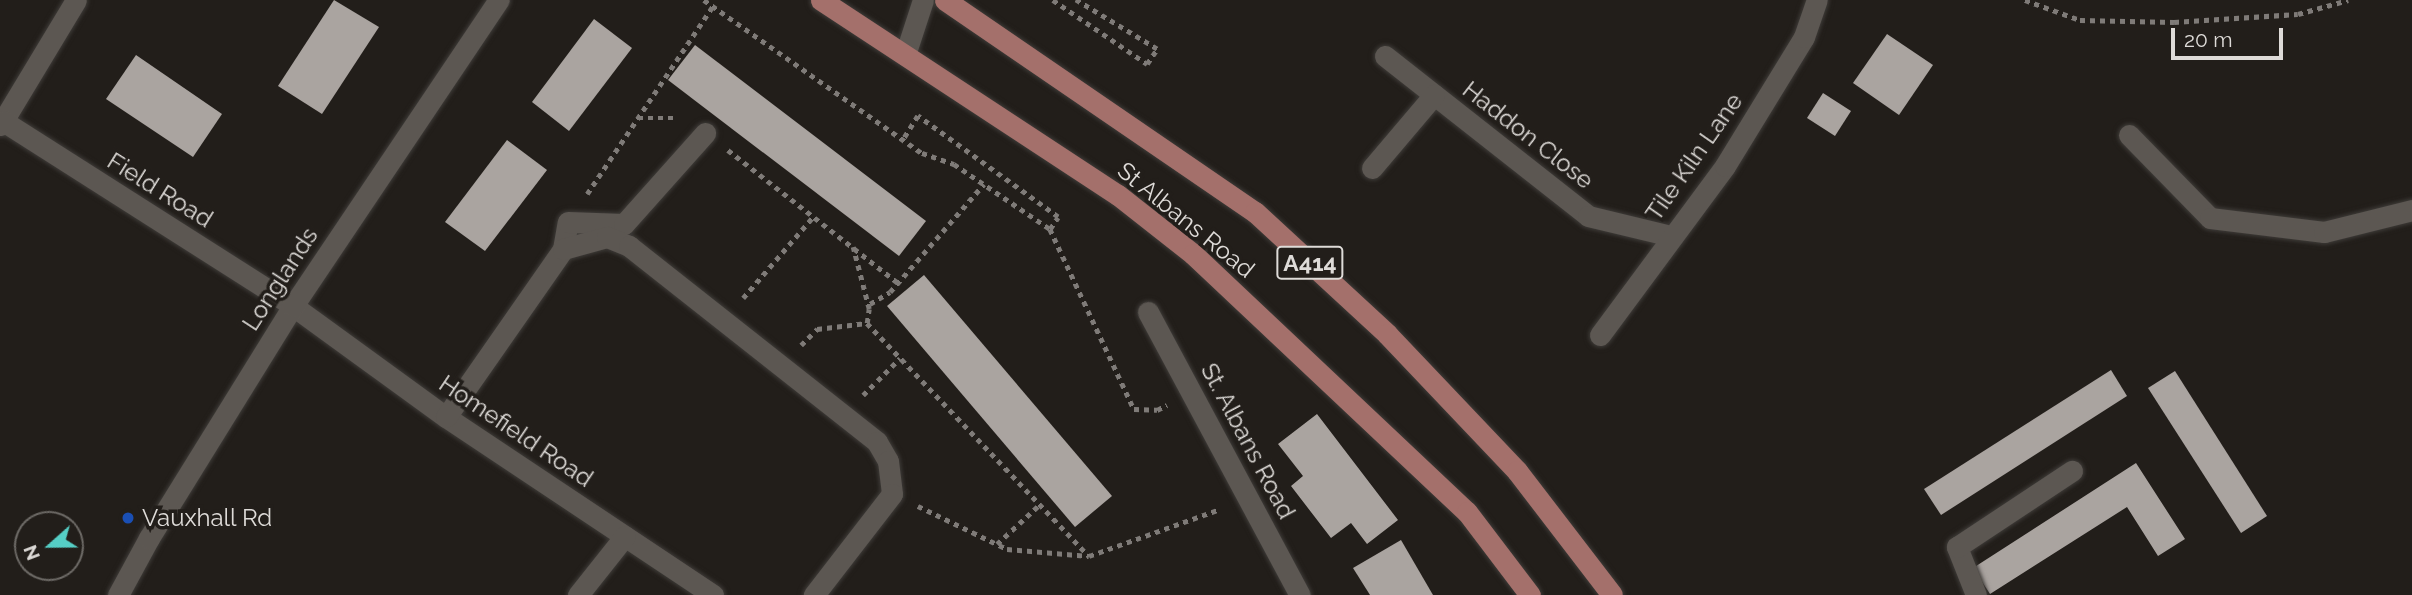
<!DOCTYPE html>
<style>
body{margin:0}
#map{position:relative;width:2412px;height:595px;overflow:hidden;background:#221e1a;font-family:Raleway,sans-serif}
div>[style]{position:absolute}
.building>*{inset:0;background:#aaa4a0}
.path>*{height:4.5px;margin-top:-2.25px;transform-origin:0;background:repeating-linear-gradient(90deg,#7f7b78 0 5px,transparent 0 10px)}
.roads{filter:drop-shadow(0 0 2px #3e3b38) drop-shadow(0 0 2px #3e3b38)}
.minor>*{height:21px;margin:-10.5px;padding:0 10.5px;transform-origin:10.5px;border-radius:10.5px;background:#5c5752}
.major>*{height:21px;margin:-10.5px;padding:0 10.5px;transform-origin:10.5px;border-radius:10.5px;background:#a4706b}
.dots>*{width:19px;height:19px;translate:-50% -50%;box-sizing:border-box;border:4px solid #221e1a;border-radius:50%}
span{translate:-50% -50%;white-space:nowrap;text-align:center;line-height:1.15;-webkit-text-stroke:7px #221e1a;paint-order:stroke}
.shield-label span{padding:2px 5px;background:#221e1a;border:2px solid;border-radius:5px;-webkit-text-stroke-width:0}
.shield-label{font-size:23px;color:#dedbd8;font-weight:700}
.street-label{font-size:24px;color:#dedbd8}
.poi-label{font-size:24px;color:#dedbd8}
.left{translate:0 -50%;text-align:left}
.north{position:absolute;left:14px;top:511px;width:70px;height:70px;box-sizing:border-box;background:#221e1a;border:2px solid #6d6a66;border-radius:50%;rotate:249deg;font-size:19px;font-weight:700;line-height:28px;text-align:center;color:#dedbd8}
.north::after{content:'';display:block;margin:auto;width:24px;height:32px;background:#55cec5;clip-path:polygon(50% 0,100% 100%,50% 72%,0 100%)}
.scale{position:absolute;left:2171px;top:28px;width:112px;height:32px;box-sizing:border-box;border:4px solid #dedbd8;border-top:0;padding-left:9px;font-size:21px;line-height:24px;white-space:nowrap;color:#dedbd8;-webkit-text-stroke:5px #221e1a;paint-order:stroke}
</style>
<div id="map">
<div class="building">
<div style="clip-path:polygon(334px 0,379px 27px,322px 114px,278px 86px)"></div>
<div style="clip-path:polygon(594px 19px,632px 48px,569px 131px,532px 102px)"></div>
<div style="clip-path:polygon(1887px 34px,1933px 65px,1899px 115px,1853px 83px)"></div>
<div style="clip-path:polygon(695px 45px,926px 221px,899px 256px,668px 80px)"></div>
<div style="clip-path:polygon(136px 55px,222px 114px,193px 157px,106px 99px)"></div>
<div style="clip-path:polygon(1823px 93px,1851px 111px,1835px 136px,1807px 118px)"></div>
<div style="clip-path:polygon(507px 140px,547px 170px,485px 251px,445px 222px)"></div>
<div style="clip-path:polygon(924px 275px,1112px 496px,1075px 527px,887px 306px)"></div>
<div style="clip-path:polygon(2111px 370px,2127px 396px,1941px 515px,1924px 489px)"></div>
<div style="clip-path:polygon(2175px 371px,2267px 516px,2241px 533px,2148px 388px)"></div>
<div style="clip-path:polygon(1317px 414px,1398px 520px,1367px 544px,1351px 523px,1331px 538px,1291px 486px,1303px 476px,1278px 444px)"></div>
<div style="clip-path:polygon(2136px 463px,2185px 539px,2158px 556px,2127px 507px,1990px 594px,1973px 568px)"></div>
<div style="clip-path:polygon(1401px 540px,1433px 595px,1370px 595px,1353px 568px)"></div>
</div>
<div class="path">
<div style="left:704px;top:0;width:266px;rotate:35.1deg"></div>
<div style="left:922px;top:153px;width:34px;rotate:19deg"></div>
<div style="left:954px;top:164px;width:116px;rotate:34.1deg"></div>
<div style="left:1050px;top:229px;width:14px;rotate:-56deg"></div>
<div style="left:1058px;top:217px;width:173px;rotate:-144.2deg"></div>
<div style="left:918px;top:116px;width:28px;rotate:122deg"></div>
<div style="left:1053px;top:0;width:114px;rotate:34.2deg"></div>
<div style="left:1147px;top:64px;width:18px;rotate:-56deg"></div>
<div style="left:1157px;top:49px;width:95px;rotate:-148.8deg"></div>
<div style="left:2025px;top:0;width:59px;rotate:20deg"></div>
<div style="left:2080px;top:20px;width:94px;rotate:1.2deg"></div>
<div style="left:2174px;top:22px;width:124px;rotate:-3.7deg"></div>
<div style="left:2298px;top:14px;width:52px;rotate:-15.6deg"></div>
<div style="left:638px;top:118px;width:39px"></div>
<div style="left:728px;top:150px;width:216px;rotate:38deg"></div>
<div style="left:587px;top:194px;width:226px;rotate:-56.2deg"></div>
<div style="left:1050px;top:229px;width:199px;rotate:65deg"></div>
<div style="left:1134px;top:409px;width:23px;rotate:2deg"></div>
<div style="left:1157px;top:410px;width:11px;rotate:-27deg"></div>
<div style="left:743px;top:298px;width:107px;rotate:-49.2deg"></div>
<div style="left:870px;top:304px;width:23px;rotate:-31deg"></div>
<div style="left:890px;top:292px;width:143px;rotate:-49deg"></div>
<div style="left:867px;top:323px;width:322px;rotate:46.4deg"></div>
<div style="left:801px;top:345px;width:23px;rotate:-45deg"></div>
<div style="left:817px;top:329px;width:50px;rotate:-6.8deg"></div>
<div style="left:867px;top:323px;width:14px;rotate:-82deg"></div>
<div style="left:869px;top:309px;width:64px;rotate:-104.5deg"></div>
<div style="left:863px;top:395px;width:52px;rotate:-45deg"></div>
<div style="left:918px;top:506px;width:99px;rotate:25.8deg"></div>
<div style="left:1007px;top:549px;width:82px;rotate:4.9deg"></div>
<div style="left:1089px;top:556px;width:139px;rotate:-19.7deg"></div>
<div style="left:997px;top:544px;width:56px;rotate:-42.8deg"></div>
</div>
<div class="roads">
<div class="minor">
<div style="left:905px;top:55px;width:58px;rotate:-71.9deg"></div>
<div style="left:1385px;top:56px;width:258px;rotate:38.2deg"></div>
<div style="left:1588px;top:216px;width:85px;rotate:13.5deg"></div>
<div style="left:3px;top:121px;width:141px;rotate:-58.9deg"></div>
<div style="left:0;top:125px;width:5px;rotate:-53deg"></div>
<div style="left:3px;top:121px;width:344px;rotate:32.5deg"></div>
<div style="left:293px;top:306px;width:189px;rotate:36deg"></div>
<div style="left:446px;top:417px;width:321px;rotate:33.7deg"></div>
<div style="left:2129px;top:135px;width:116px;rotate:45.7deg"></div>
<div style="left:2210px;top:218px;width:115px;rotate:7deg"></div>
<div style="left:2324px;top:232px;width:91px;rotate:-14deg"></div>
<div style="left:1372px;top:168px;width:96px;rotate:-49.7deg"></div>
<div style="left:563px;top:249px;width:27px;rotate:-80deg"></div>
<div style="left:568px;top:222px;width:56px;rotate:2deg"></div>
<div style="left:624px;top:224px;width:122px;rotate:-48.3deg"></div>
<div style="left:1148px;top:312px;width:321px;rotate:61.8deg"></div>
<div style="left:1600px;top:335px;width:210px;rotate:-53.5deg"></div>
<div style="left:1725px;top:166px;width:151px;rotate:-58.5deg"></div>
<div style="left:1804px;top:37px;width:39px;rotate:-71deg"></div>
<div style="left:446px;top:417px;width:205px;rotate:-55.1deg"></div>
<div style="left:563px;top:249px;width:46px;rotate:-15.3deg"></div>
<div style="left:607px;top:237px;width:24px;rotate:22deg"></div>
<div style="left:629px;top:246px;width:316px;rotate:38.3deg"></div>
<div style="left:877px;top:442px;width:22px;rotate:60deg"></div>
<div style="left:888px;top:461px;width:33px;rotate:83deg"></div>
<div style="left:892px;top:494px;width:128px;rotate:127.7deg"></div>
<div style="left:118px;top:595px;width:65px;rotate:-61.5deg"></div>
<div style="left:149px;top:538px;width:273px;rotate:-58.2deg"></div>
<div style="left:293px;top:306px;width:369px;rotate:-56.1deg"></div>
<div style="left:578px;top:595px;width:75px;rotate:-51.5deg"></div>
<div style="left:1976px;top:595px;width:52px;rotate:-111.6deg"></div>
<div style="left:1957px;top:547px;width:138px;rotate:-33.5deg"></div>
</div>
<div class="major">
<div style="left:821px;top:0;width:355px;rotate:33.3deg"></div>
<div style="left:1118px;top:195px;width:95px;rotate:38.2deg"></div>
<div style="left:1193px;top:254px;width:376px;rotate:43.3deg"></div>
<div style="left:1467px;top:512px;width:104px;rotate:52.8deg"></div>
<div style="left:945px;top:0;width:376px;rotate:34.4deg"></div>
<div style="left:1255px;top:212px;width:180px;rotate:42.7deg"></div>
<div style="left:1387px;top:334px;width:189px;rotate:46.5deg"></div>
<div style="left:1517px;top:471px;width:156px;rotate:52.5deg"></div>
</div>
</div>
<div class="dots">
<div style="left:128px;top:518px;background:#1a4fb4"></div>
</div>
<div class="shield-label">
<span style="left:1310px;top:263px">A414</span>
</div>
<div class="street-label">
<span style="left:1528px;top:135px;rotate:38deg">Haddon Close</span>
<span style="left:1694px;top:157px;rotate:-55deg">Tile Kiln Lane</span>
<span style="left:160px;top:190px;rotate:32deg">Field Road</span>
<span style="left:1186px;top:220px;rotate:39deg">St Albans Road</span>
<span style="left:280px;top:279px;rotate:-57deg">Longlands</span>
<span style="left:516px;top:431px;rotate:34deg">Homefield Road</span>
<span style="left:1248px;top:441px;rotate:62deg">St. Albans Road</span>
</div>
<div class="poi-label">
<span class="left" style="left:142px;top:518px">Vauxhall Rd</span>
</div>
<div class="north">N</div>
<div class="scale">20 m</div>
</div>
